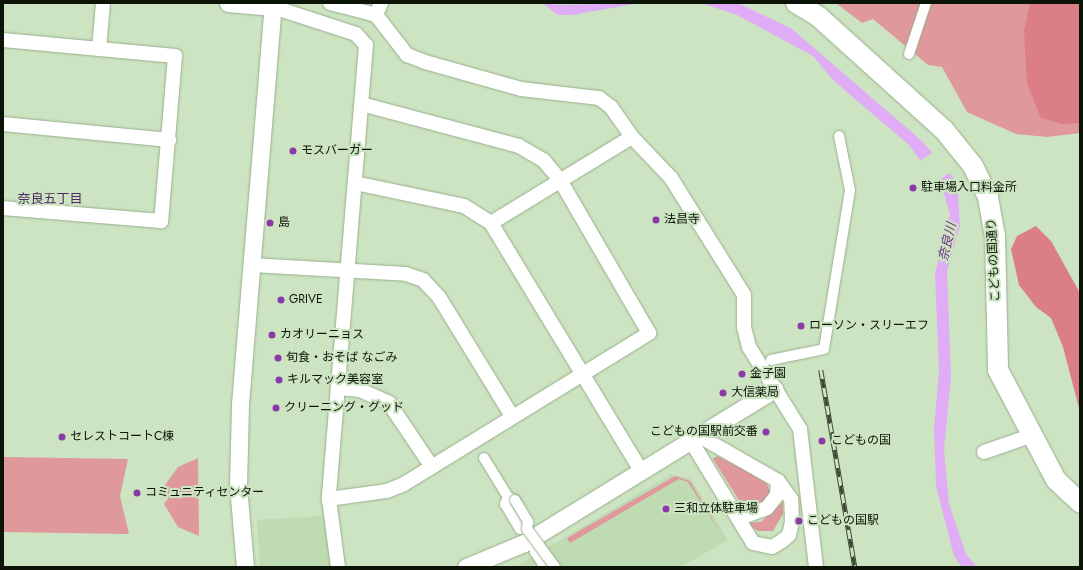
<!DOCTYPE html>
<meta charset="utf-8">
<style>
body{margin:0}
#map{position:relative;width:1083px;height:570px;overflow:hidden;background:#cce4c1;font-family:Jost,"Noto Sans JP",sans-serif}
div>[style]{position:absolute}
.built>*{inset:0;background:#bfdbb2}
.green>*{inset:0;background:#df989c}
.forest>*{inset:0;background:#db7e86}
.water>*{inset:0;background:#e0acf6}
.pier>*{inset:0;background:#cce4c1}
.roads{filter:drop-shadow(0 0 1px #98ae8d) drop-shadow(0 0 1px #98ae8d)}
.pedestrian>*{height:10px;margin:-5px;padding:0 5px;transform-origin:5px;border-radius:5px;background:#fff}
.minor>*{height:14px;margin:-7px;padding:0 7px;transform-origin:7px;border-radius:7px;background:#fff}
.tertiary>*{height:17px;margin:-8.5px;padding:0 8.5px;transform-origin:8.5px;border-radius:8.5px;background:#fff}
.secondary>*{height:20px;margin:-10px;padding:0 10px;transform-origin:10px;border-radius:10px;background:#fff}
.rail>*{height:4.5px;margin-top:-2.25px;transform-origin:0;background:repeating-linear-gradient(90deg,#cce4c1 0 9px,#3d4937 0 18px);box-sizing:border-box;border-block:1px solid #3d4937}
.bridges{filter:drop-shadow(0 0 1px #98ae8d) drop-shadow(0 0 1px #98ae8d)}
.pedestrian-bridge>*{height:10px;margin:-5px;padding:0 5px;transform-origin:5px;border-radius:5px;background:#fff}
.dots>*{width:11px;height:11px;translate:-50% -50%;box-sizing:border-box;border:2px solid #cce4c1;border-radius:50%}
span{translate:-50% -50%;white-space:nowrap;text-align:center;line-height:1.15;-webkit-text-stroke:4px #cce4c1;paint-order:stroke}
.poi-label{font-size:12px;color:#0c1408}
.left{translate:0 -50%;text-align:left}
.right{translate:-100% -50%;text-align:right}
.street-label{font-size:12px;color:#0c1408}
.neighbourhood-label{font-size:13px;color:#502960}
.water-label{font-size:13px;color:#713489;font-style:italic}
.frame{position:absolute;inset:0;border:4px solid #0c1408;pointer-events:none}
</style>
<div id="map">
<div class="built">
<div style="clip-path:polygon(671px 474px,691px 479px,728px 540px,681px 567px,515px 567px)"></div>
<div style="clip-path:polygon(324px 516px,331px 567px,260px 567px,257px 520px)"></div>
</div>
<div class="green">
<div style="clip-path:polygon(836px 3px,1080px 3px,1080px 133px,1047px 137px,1016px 134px,967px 112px,942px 67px,928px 65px,873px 19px,862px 23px)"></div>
<div style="clip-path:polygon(717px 456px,765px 480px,770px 491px,765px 501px,756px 506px,742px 505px,713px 459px)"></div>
<div style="clip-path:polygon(3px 457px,128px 459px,120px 496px,129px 534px,3px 532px)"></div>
<div style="clip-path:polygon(198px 458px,199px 536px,178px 527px,164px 504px,168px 499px,165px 485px,178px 467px)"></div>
<div style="clip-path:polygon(675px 476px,690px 481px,723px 537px,688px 482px,679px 479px,570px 543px,567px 538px)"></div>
<div style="clip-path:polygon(783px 502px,783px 514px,773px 531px,758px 531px,746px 523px,761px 522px)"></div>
</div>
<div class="forest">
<div style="clip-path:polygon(1030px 3px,1080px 3px,1080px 123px,1063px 124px,1041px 118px,1027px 84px,1024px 31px)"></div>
<div style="clip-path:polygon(1036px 226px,1051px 241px,1080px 293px,1080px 412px,1063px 347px,1051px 318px,1036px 307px,1019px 285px,1011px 249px,1017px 236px)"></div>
</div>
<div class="water">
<div style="clip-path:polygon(542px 3px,560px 5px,640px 3px,572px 15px,558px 15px)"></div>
<div style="clip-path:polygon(701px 3px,738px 3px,792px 29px,923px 142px,957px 182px,960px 226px,947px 271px,951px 377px,944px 450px,949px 504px,966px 554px,977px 567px,962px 567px,954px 556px,936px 486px,934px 428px,939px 372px,935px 274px,950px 214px,943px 191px,909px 145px,833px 80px,813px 56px,737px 15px)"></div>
</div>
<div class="pier">
<div style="clip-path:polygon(935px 151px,952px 171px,935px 183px,920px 161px)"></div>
</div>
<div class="roads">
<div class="pedestrian">
<div style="left:909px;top:54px;width:54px;rotate:-71.6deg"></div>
<div style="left:771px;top:360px;width:54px;rotate:-11.7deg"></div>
<div style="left:824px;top:349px;width:161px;rotate:-80.7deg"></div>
<div style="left:850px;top:190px;width:55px;rotate:-101.5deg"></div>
<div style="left:484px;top:458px;width:46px;rotate:58.4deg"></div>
<div style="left:508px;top:497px;width:8px;rotate:23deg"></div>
<div style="left:508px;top:497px;width:8px;rotate:113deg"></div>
<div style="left:505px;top:504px;width:29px;rotate:59deg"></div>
<div style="left:520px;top:529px;width:7px"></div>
<div style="left:538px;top:546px;width:7px;rotate:117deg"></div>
<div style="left:535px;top:552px;width:18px;rotate:56deg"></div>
</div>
<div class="minor">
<div style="left:330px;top:3px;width:48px;rotate:14.6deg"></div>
<div style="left:376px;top:15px;width:51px;rotate:52.2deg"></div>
<div style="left:407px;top:55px;width:19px;rotate:21deg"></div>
<div style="left:425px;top:62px;width:100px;rotate:15.7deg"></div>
<div style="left:521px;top:89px;width:79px;rotate:6.6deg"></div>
<div style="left:599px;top:98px;width:15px;rotate:37deg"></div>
<div style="left:611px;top:107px;width:37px;rotate:55deg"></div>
<div style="left:632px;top:137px;width:57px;rotate:46.4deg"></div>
<div style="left:671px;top:178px;width:138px;rotate:58deg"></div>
<div style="left:744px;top:295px;width:32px;rotate:90deg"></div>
<div style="left:744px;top:327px;width:21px;rotate:76deg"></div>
<div style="left:749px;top:347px;width:97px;rotate:58.1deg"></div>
<div style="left:800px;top:429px;width:139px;rotate:83.4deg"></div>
<div style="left:273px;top:7px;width:87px;rotate:18deg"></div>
<div style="left:356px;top:34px;width:15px;rotate:48deg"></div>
<div style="left:366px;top:45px;width:456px;rotate:94.7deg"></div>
<div style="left:329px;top:499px;width:69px;rotate:82.5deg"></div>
<div style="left:376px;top:15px;width:13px;rotate:-67deg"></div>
<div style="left:3px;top:40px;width:173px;rotate:5.3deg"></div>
<div style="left:175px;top:56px;width:166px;rotate:94.8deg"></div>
<div style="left:161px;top:221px;width:159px;rotate:-175.3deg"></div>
<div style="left:99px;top:49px;width:46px;rotate:-85deg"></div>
<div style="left:3px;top:124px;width:167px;rotate:5.5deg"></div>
<div style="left:355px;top:183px;width:111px;rotate:11.9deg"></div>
<div style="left:464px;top:206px;width:32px;rotate:32deg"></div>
<div style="left:491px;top:223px;width:291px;rotate:58.8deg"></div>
<div style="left:491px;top:223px;width:165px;rotate:-31.4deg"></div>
<div style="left:252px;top:265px;width:154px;rotate:3.3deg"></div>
<div style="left:406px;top:274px;width:18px;rotate:19deg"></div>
<div style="left:423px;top:280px;width:23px;rotate:47deg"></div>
<div style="left:439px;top:297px;width:140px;rotate:58.5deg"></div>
<div style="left:338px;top:388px;width:22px;rotate:5deg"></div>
<div style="left:360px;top:390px;width:32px;rotate:24deg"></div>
<div style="left:389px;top:403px;width:77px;rotate:56.1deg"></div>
<div style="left:691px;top:441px;width:119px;rotate:58.7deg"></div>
<div style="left:753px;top:543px;width:19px;rotate:12deg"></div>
<div style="left:772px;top:547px;width:12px;rotate:-31deg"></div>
<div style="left:782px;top:541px;width:9px;rotate:-41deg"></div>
<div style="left:789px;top:535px;width:13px;rotate:-77deg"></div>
<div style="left:792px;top:522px;width:23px;rotate:-92deg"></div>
<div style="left:791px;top:499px;width:22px;rotate:-126deg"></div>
<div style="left:778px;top:481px;width:91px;rotate:-150.3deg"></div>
<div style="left:984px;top:452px;width:52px;rotate:-19.1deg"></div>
<div style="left:329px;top:499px;width:59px;rotate:-7.9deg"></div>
<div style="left:387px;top:491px;width:18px;rotate:-22deg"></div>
<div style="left:404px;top:484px;width:288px;rotate:-31.6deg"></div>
<div style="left:649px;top:333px;width:177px;rotate:-120.2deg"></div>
<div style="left:560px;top:180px;width:26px;rotate:-130deg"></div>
<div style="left:543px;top:160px;width:28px;rotate:-150deg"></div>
<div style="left:519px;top:146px;width:163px;rotate:-165.1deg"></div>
<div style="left:734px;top:510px;width:15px;rotate:20deg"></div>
<div style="left:748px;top:515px;width:20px;rotate:-20deg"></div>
<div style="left:767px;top:508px;width:16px;rotate:-52deg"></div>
<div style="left:777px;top:495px;width:14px;rotate:-86deg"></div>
</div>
<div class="tertiary">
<div style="left:228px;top:3px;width:45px;rotate:5.1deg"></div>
<div style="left:245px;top:567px;width:81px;rotate:-94.9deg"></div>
<div style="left:238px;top:486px;width:82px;rotate:-88.6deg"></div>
<div style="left:240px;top:404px;width:402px;rotate:-85.3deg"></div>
<div style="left:466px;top:567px;width:63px;rotate:-22.5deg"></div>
<div style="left:524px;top:543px;width:294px;rotate:-31.6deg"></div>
</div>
<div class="secondary">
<div style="left:796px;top:3px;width:27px;rotate:31deg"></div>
<div style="left:819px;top:17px;width:169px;rotate:42.1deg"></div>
<div style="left:944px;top:130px;width:46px;rotate:51.1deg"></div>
<div style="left:973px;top:166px;width:34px;rotate:64deg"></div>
<div style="left:988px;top:197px;width:39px;rotate:80deg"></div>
<div style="left:995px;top:235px;width:135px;rotate:88.7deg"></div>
<div style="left:998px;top:370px;width:124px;rotate:62.2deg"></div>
<div style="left:1056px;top:480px;width:33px;rotate:43deg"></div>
</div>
</div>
<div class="rail">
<div style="left:821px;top:370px;width:200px;rotate:80.2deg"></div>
</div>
<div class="bridges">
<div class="pedestrian-bridge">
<div style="left:515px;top:500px;width:26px;rotate:59deg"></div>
<div style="left:528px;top:522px;width:7px;rotate:98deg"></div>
<div style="left:527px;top:529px;width:47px;rotate:53.6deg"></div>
</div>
</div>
<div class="dots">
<div style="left:293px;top:151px;background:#8a39a9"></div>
<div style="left:913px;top:188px;background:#8a39a9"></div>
<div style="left:656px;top:220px;background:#8a39a9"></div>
<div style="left:270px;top:223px;background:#8a39a9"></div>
<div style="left:281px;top:300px;background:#8a39a9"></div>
<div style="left:801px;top:326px;background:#8a39a9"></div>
<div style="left:272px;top:335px;background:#8a39a9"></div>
<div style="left:278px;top:358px;background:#8a39a9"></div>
<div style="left:742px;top:374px;background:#8a39a9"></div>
<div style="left:279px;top:380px;background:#8a39a9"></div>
<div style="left:723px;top:393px;background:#8a39a9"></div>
<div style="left:276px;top:408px;background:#8a39a9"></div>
<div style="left:766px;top:432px;background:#8a39a9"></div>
<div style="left:62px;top:437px;background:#8a39a9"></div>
<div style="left:822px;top:441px;background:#8a39a9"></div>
<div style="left:137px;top:493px;background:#8a39a9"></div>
<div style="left:666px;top:509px;background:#8a39a9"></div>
<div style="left:799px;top:521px;background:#8a39a9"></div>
</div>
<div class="poi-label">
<span class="left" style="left:301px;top:151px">モスバーガー</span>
<span class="left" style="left:921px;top:188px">駐車場入口料金所</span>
<span class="left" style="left:664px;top:220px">法昌寺</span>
<span class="left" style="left:278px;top:223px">島</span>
<span class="left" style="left:289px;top:300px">GRIVE</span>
<span class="left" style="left:809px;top:326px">ローソン・スリーエフ</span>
<span class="left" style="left:280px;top:335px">カオリーニョス</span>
<span class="left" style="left:286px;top:358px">旬食・おそば なごみ</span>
<span class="left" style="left:750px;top:374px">金子園</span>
<span class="left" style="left:287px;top:380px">キルマック美容室</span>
<span class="left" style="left:731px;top:393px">大信薬局</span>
<span class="left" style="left:284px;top:408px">クリーニング・グッド</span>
<span class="right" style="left:758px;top:432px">こどもの国駅前交番</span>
<span class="left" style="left:70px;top:437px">セレストコートC棟</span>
<span class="left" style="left:831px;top:441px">こどもの国</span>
<span class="left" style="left:145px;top:493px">コミュニティセンター</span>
<span class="left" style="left:674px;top:509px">三和立体駐車場</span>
<span class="left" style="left:807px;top:521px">こどもの国駅</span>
</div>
<div class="street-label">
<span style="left:994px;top:260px;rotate:-93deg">こどもの国通り</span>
</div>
<div class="neighbourhood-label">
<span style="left:50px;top:199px">奈良五丁目</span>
</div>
<div class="water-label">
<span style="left:948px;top:242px;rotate:-77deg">奈良川</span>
</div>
<div class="frame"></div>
</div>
